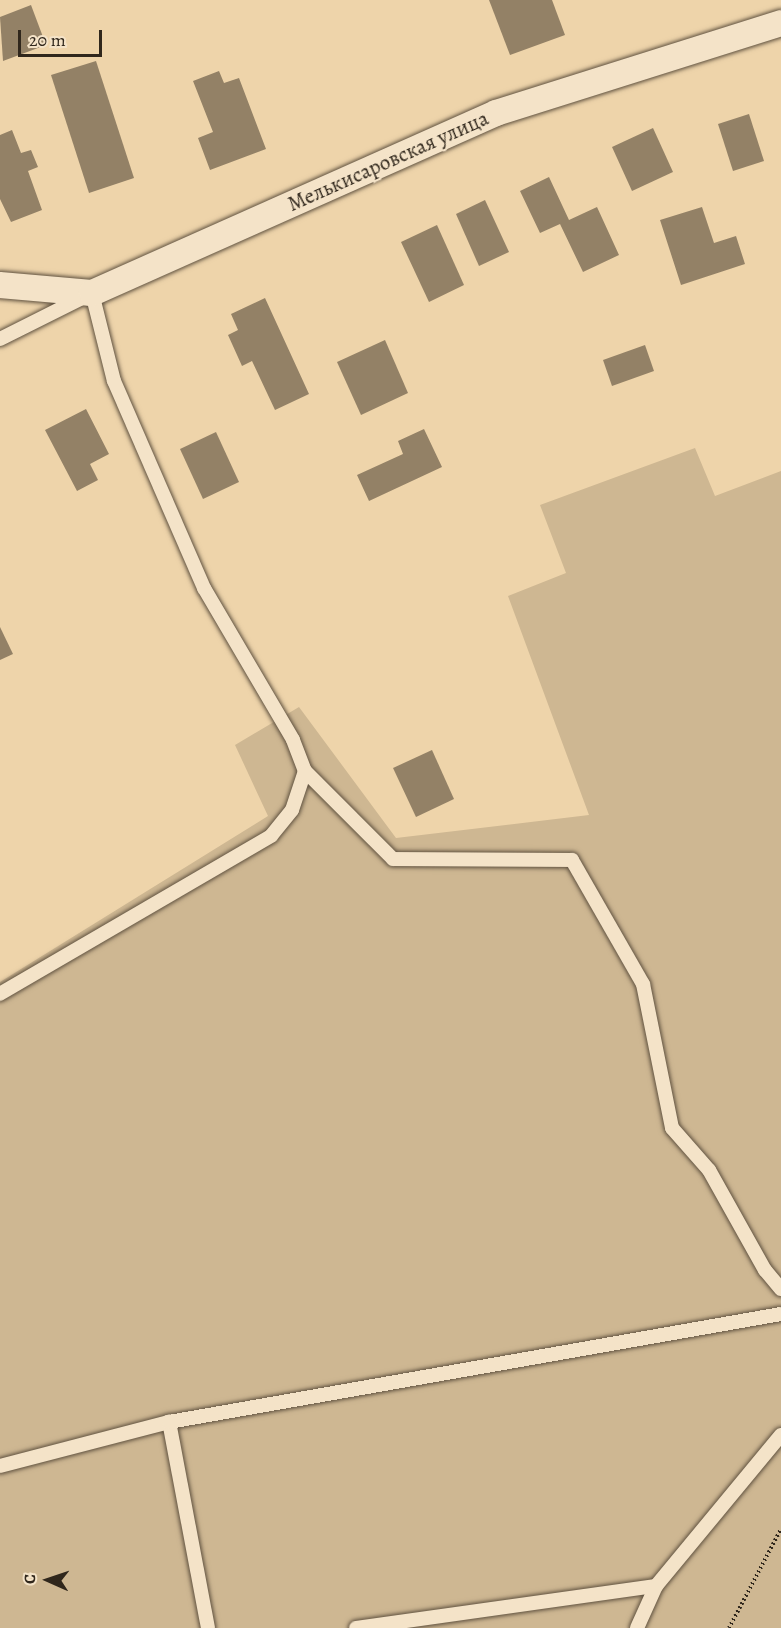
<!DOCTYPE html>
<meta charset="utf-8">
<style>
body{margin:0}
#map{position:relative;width:781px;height:1628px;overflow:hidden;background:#eed4aa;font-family:Alegreya,serif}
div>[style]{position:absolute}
.green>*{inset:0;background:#ceb792}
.building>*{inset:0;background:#938166}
.path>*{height:4px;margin-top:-2px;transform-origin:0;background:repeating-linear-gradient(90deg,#30271c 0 1.5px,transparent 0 4.5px)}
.roads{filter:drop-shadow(0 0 2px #605240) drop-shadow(0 0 2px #605240)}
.lane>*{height:14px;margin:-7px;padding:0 7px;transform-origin:7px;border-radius:7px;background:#f4e3c8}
.street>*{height:26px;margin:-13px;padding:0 13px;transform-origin:13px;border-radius:13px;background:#f4e3c8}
span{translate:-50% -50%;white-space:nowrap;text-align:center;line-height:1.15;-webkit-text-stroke:4.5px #f4e3c8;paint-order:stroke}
.street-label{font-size:21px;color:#30271c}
.north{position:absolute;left:18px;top:1550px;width:60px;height:60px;-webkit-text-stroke:4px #f4e3c8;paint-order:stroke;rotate:273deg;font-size:16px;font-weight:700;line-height:24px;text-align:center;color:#30271c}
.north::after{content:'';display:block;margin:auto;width:21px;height:27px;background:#30271c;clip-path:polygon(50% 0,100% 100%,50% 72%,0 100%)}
.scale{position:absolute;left:18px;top:30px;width:84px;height:27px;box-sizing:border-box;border:3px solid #30271c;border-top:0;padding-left:8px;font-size:18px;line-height:21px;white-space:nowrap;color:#30271c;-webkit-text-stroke:4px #f4e3c8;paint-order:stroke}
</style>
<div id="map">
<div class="green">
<div style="clip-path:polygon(695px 448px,715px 496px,781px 471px,781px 1628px,0 1628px,0 982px,268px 816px,235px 745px,299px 707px,396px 838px,589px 815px,508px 596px,566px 573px,540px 505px)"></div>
</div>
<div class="building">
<div style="clip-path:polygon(489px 0,552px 0,565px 35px,510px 55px)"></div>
<div style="clip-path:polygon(31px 5px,46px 45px,3px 61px,0 17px)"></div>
<div style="clip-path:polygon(96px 61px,134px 178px,89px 193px,51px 75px)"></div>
<div style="clip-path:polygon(219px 71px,224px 83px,239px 78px,266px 149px,210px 170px,198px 138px,213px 132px,193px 81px)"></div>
<div style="clip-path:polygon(749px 114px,764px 161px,733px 171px,718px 124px)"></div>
<div style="clip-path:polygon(653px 128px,673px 172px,632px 191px,612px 147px)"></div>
<div style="clip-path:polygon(12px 130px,21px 153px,31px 150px,38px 167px,28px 171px,42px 210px,11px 222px,0 199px,0 135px)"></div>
<div style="clip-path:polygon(549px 177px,569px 220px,597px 207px,619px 255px,583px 272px,560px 224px,540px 233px,520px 191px)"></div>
<div style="clip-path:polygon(485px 200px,509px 252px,479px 266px,456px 214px)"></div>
<div style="clip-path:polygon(702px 207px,714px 243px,736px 236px,745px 264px,681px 285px,660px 220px)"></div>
<div style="clip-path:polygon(437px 225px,464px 285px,429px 302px,401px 242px)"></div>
<div style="clip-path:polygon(265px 298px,309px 394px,275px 410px,252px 361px,242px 366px,228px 335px,238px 330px,231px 314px)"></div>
<div style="clip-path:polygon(385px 340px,408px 393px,361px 415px,337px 362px)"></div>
<div style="clip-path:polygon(645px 345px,654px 371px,612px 386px,603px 360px)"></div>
<div style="clip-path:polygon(86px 409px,109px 454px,90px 464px,98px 480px,77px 491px,45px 430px)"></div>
<div style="clip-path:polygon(424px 429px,442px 467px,369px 501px,357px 475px,403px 454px,398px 441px)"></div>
<div style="clip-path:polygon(216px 432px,239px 482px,203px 499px,180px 449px)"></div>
<div style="clip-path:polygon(0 627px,13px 654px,0 660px)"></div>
<div style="clip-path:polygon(432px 750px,454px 799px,416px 817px,393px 768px)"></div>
</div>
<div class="path">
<div style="left:729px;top:1628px;width:112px;rotate:-62.3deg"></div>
</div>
<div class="roads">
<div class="lane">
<div style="left:0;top:339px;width:103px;rotate:-26.6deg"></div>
<div style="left:92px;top:293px;width:91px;rotate:76deg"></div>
<div style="left:114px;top:381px;width:226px;rotate:66.5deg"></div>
<div style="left:204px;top:588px;width:176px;rotate:59.6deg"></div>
<div style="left:293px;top:740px;width:33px;rotate:69deg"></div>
<div style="left:305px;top:771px;width:41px;rotate:108.4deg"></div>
<div style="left:292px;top:810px;width:33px;rotate:129deg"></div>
<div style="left:271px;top:836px;width:314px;rotate:149.8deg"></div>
<div style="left:305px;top:771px;width:124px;rotate:45deg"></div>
<div style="left:393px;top:859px;width:179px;rotate:0.3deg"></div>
<div style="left:572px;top:860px;width:143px;rotate:60.2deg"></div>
<div style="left:643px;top:984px;width:147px;rotate:78.6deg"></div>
<div style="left:672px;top:1128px;width:56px;rotate:48.6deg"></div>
<div style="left:709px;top:1170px;width:115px;rotate:60.8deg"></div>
<div style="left:765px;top:1270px;width:25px;rotate:50deg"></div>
<div style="left:0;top:1466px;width:175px;rotate:-14.6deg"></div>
<div style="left:208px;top:1628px;width:210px;rotate:-100.7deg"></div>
<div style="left:169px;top:1422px;width:621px;rotate:-10.01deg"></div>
<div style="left:356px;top:1628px;width:303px;rotate:-8deg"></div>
<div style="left:656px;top:1586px;width:196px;rotate:-50.4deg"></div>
<div style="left:637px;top:1628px;width:46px;rotate:-65.7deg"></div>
</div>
<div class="street">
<div style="left:0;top:285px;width:92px;rotate:5deg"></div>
<div style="left:92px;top:293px;width:442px;rotate:-24deg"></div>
<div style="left:496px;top:113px;width:299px;rotate:-17.5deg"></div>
</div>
</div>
<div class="street-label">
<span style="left:388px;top:161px;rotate:-24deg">Мелькисаровская улица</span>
</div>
<div class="north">С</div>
<div class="scale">20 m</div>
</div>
